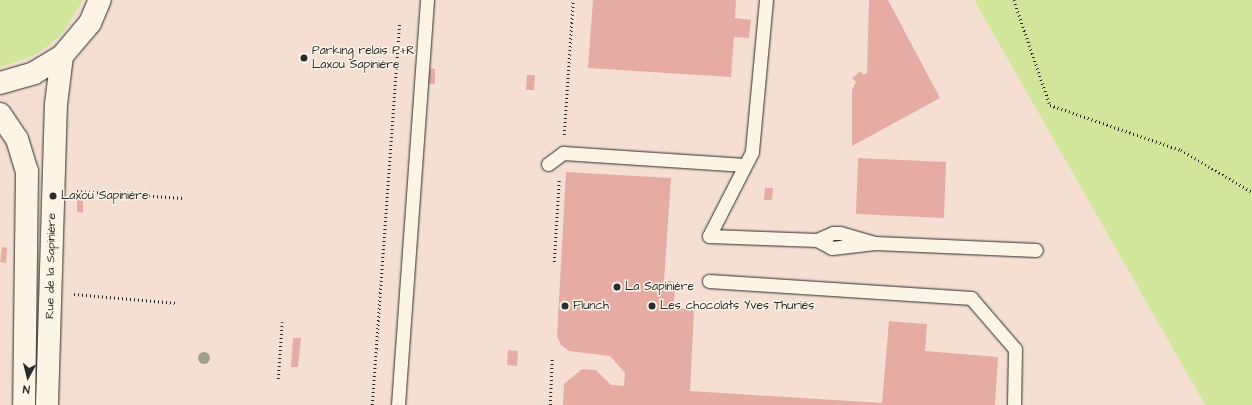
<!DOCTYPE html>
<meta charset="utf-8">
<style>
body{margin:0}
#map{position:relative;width:1252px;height:405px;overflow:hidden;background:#fcf5e5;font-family:"Architects Daughter",sans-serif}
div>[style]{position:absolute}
.built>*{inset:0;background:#f5dfd2}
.green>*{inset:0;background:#d2e69b}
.building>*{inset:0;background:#e6aca4}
.path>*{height:2.5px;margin-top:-1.25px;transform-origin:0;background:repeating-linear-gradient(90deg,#2b2b2b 0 1px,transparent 0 4px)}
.roads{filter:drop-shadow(0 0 1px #2b2b2b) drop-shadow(0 0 1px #2b2b2b)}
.lane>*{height:13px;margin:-6.5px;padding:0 6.5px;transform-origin:6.5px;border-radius:6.5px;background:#fcf5e5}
.secondary>*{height:22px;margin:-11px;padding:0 11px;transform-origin:11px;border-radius:11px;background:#fcf5e5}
.trees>*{width:12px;height:12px;margin:-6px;border-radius:50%;background:#a0a08e}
.dots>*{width:11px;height:11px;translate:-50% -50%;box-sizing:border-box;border:2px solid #fcf5e5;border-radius:50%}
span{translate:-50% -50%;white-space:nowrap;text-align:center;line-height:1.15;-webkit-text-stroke:3px #fcf5e5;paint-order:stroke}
.poi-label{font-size:12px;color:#2b2b2b}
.left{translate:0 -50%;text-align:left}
.street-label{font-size:12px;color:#2b2b2b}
.north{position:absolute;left:8px;top:357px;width:40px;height:40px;-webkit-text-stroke:3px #fcf5e5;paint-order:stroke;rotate:187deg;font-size:11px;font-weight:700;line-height:16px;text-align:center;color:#2b2b2b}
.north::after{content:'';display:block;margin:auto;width:14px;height:18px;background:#2b2b2b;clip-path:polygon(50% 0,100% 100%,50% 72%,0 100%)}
</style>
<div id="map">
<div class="built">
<div style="clip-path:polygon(0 0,974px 0,1205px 405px,0 405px)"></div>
</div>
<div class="green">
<div style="clip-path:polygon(0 0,83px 0,63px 33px,48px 46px,31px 57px,0 67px)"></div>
<div style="clip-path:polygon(974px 0,1252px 0,1252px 405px,1205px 405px)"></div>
</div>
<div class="building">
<div style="clip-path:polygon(593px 0,736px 0,735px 18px,751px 20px,749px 38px,734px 37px,731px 77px,588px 68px)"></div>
<div style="clip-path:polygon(869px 0,888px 0,940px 98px,852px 146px,852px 90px,856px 82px,852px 78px,861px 71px,863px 75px,867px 73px)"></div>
<div style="clip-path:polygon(427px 68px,435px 69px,435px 84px,427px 84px)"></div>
<div style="clip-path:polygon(527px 75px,535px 75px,534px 90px,526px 90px)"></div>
<div style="clip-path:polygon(858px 158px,946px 162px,944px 218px,856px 214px)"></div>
<div style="clip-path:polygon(566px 172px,671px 178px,664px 281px,676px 281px,673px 308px,694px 310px,690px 391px,882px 403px,889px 321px,927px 324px,925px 351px,998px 357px,995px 405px,563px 405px,564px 384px,582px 369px,596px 370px,611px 385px,624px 386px,625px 373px,610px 356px,569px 351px,561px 345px,557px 336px)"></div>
<div style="clip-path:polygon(765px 188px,773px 188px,772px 200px,764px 200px)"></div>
<div style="clip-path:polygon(77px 197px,83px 198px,83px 213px,77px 212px)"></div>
<div style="clip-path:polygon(2px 247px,7px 248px,6px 263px,0 262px)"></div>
<div style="clip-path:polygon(293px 338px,301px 338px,298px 367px,291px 367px)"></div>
<div style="clip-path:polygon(508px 350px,518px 351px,517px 366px,507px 365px)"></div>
</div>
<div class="path">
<div style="left:1014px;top:0;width:111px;rotate:71.1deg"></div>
<div style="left:1050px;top:105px;width:139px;rotate:19deg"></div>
<div style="left:1181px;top:150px;width:82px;rotate:30.6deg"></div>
<div style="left:564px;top:135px;width:135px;rotate:-86.2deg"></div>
<div style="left:77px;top:191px;width:107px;rotate:3.7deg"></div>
<div style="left:554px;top:262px;width:82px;rotate:-86.5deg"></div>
<div style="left:74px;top:294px;width:103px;rotate:5deg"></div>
<div style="left:278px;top:379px;width:57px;rotate:-86deg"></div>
<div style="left:372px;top:405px;width:382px;rotate:-85.9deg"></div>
<div style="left:550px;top:405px;width:46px;rotate:-87.5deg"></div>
</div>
<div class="roads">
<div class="lane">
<div style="left:766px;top:0;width:153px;rotate:95.3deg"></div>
<div style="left:752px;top:152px;width:94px;rotate:117.1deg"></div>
<div style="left:709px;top:236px;width:108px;rotate:2.1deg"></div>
<div style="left:817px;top:240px;width:17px;rotate:-24deg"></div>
<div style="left:833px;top:233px;width:7px"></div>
<div style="left:840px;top:233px;width:36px;rotate:16deg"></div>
<div style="left:548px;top:164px;width:19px;rotate:-36deg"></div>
<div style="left:563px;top:153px;width:182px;rotate:3.8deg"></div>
<div style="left:817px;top:240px;width:17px;rotate:28deg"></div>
<div style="left:832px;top:248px;width:43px;rotate:-6.6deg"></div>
<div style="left:875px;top:243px;width:161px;rotate:2.5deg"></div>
<div style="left:709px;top:281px;width:263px;rotate:3.7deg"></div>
<div style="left:971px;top:298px;width:67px;rotate:49.2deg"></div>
<div style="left:1015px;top:349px;width:56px;rotate:91deg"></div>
<div style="left:398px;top:405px;width:406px;rotate:-85.9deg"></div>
</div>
<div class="secondary">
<div style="left:0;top:83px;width:35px;rotate:-16deg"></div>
<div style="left:34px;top:73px;width:33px;rotate:-31deg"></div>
<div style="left:62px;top:56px;width:43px;rotate:-49.7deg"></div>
<div style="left:90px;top:23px;width:25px;rotate:-67deg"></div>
<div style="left:0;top:114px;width:30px;rotate:56deg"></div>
<div style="left:17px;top:139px;width:34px;rotate:73deg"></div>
<div style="left:27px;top:171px;width:234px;rotate:90.7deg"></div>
<div style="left:47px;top:405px;width:301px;rotate:-88.3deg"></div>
<div style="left:56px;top:104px;width:48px;rotate:-82.9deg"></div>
</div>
</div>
<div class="trees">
<div style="left:204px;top:358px"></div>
</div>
<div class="dots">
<div style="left:304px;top:58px;background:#2b2b2b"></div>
<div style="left:53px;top:196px;background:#2b2b2b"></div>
<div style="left:617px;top:287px;background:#2b2b2b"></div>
<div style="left:565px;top:306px;background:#2b2b2b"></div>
<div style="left:652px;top:306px;background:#2b2b2b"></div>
</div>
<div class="poi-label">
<span class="left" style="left:312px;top:58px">Parking relais P+R<br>Laxou Sapinière</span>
<span class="left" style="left:61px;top:196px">Laxou Sapinière</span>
<span class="left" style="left:625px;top:287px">La Sapinière</span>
<span class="left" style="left:573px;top:306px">Flunch</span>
<span class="left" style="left:660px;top:306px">Les chocolats Yves Thuriès</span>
</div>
<div class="street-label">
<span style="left:51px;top:266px;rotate:-89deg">Rue de la Sapinière</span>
</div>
<div class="north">N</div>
</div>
